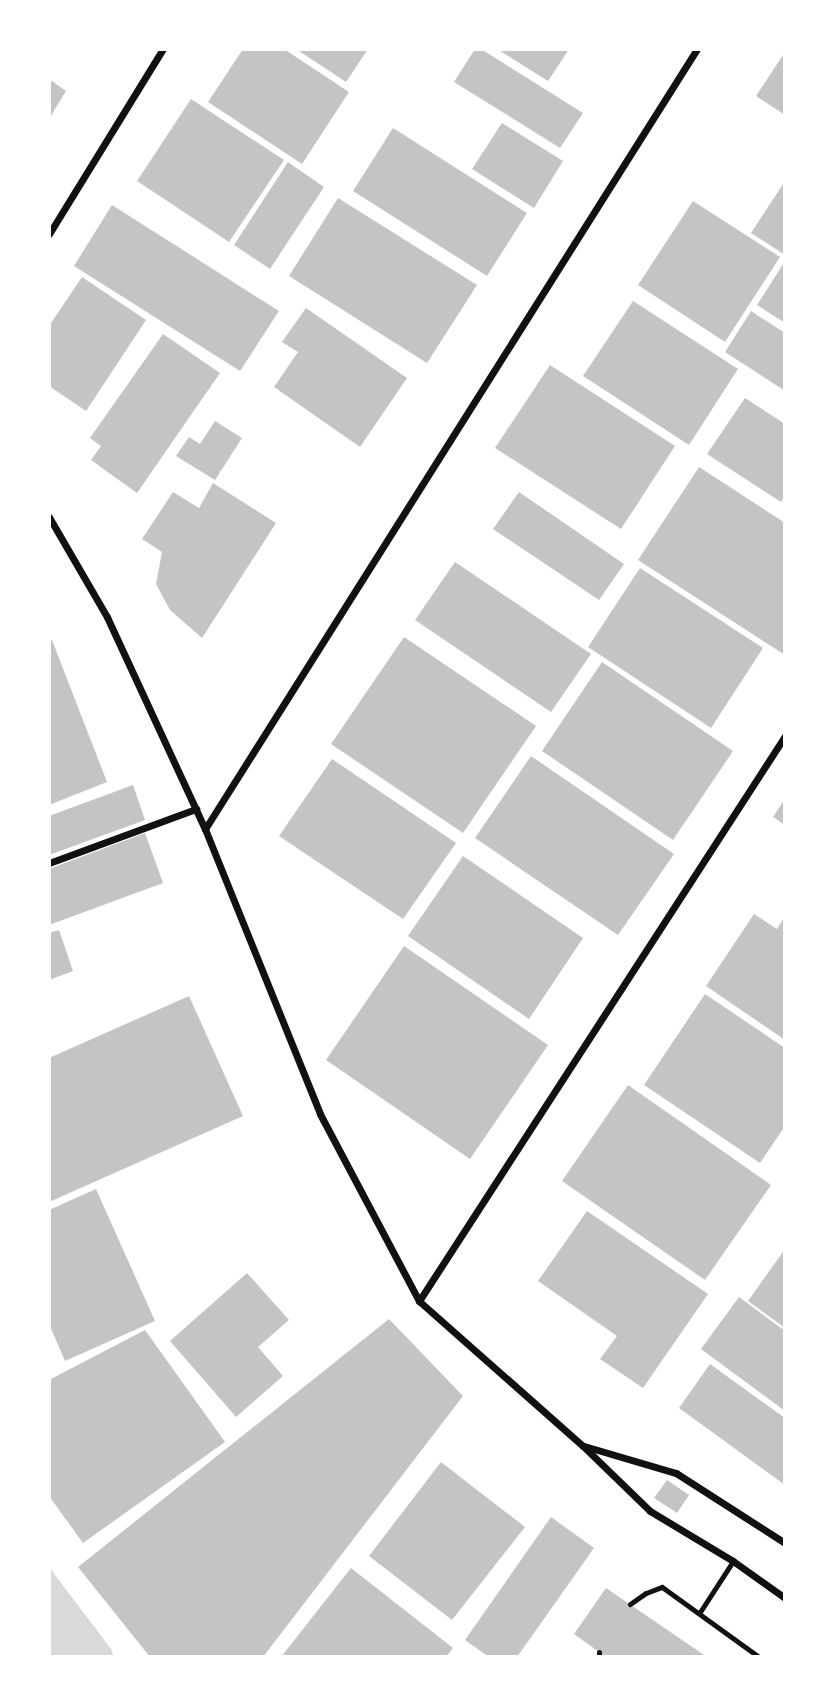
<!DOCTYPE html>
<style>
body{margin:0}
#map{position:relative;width:834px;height:1706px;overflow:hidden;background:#fff;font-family:Inter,sans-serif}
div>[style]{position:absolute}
.water>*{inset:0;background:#d9d9d9}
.building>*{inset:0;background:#c4c4c4}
.service>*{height:5px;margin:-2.5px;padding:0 2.5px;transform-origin:2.5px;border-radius:2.5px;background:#111}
.minor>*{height:7px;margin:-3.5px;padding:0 3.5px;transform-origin:3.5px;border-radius:3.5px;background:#111}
span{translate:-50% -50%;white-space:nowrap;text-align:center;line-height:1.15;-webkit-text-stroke:7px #fff;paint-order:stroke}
.frame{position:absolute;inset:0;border:51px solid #fff;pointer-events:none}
</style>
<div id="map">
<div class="water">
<div style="clip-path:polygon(49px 1567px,111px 1649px,114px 1657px,49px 1657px)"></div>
</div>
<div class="building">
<div style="clip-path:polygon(243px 49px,284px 49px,349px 92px,302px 164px,208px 102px)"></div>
<div style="clip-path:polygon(296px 49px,368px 49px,346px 82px)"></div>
<div style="clip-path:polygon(475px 49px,481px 49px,583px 113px,560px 148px,454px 82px)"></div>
<div style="clip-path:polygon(497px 49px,569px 49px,548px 81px)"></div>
<div style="clip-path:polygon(785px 52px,785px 115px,756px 96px)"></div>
<div style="clip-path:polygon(49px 79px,66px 91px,49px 119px)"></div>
<div style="clip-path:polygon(191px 99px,284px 160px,229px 242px,137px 181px)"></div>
<div style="clip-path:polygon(502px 123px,563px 161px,534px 208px,472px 169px)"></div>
<div style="clip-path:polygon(393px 128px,527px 213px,487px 276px,353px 191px)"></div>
<div style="clip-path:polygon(288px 162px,324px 187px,270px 269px,234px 245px)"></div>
<div style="clip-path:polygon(785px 181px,785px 255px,751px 233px)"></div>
<div style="clip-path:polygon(338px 198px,477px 285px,427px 363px,289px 276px)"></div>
<div style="clip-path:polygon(693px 201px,780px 257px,725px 342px,638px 285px)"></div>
<div style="clip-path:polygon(112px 205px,279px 311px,240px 371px,74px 266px)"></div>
<div style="clip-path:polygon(785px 261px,785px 323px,757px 305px)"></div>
<div style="clip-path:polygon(82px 277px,146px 320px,86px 411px,49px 386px,49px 326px)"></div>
<div style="clip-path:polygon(633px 301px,738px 369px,689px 445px,583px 376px)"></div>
<div style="clip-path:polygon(306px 308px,407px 378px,360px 447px,274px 387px,298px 352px,282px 342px)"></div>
<div style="clip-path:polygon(751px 311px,785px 333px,785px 391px,725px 352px)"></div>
<div style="clip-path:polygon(163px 334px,220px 373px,137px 493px,91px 460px,101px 446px,90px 438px)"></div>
<div style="clip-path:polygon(550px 365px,675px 446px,621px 529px,495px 448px)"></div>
<div style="clip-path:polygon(745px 398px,785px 424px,785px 495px,781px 502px,707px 454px)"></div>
<div style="clip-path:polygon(215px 421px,242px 438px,215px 480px,176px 456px,189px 437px,200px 444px)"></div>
<div style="clip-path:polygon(699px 467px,785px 523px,785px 655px,638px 560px)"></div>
<div style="clip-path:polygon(213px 483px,276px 523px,202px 638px,170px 610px,156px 584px,162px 552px,142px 539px,173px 492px,199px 508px)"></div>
<div style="clip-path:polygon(519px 492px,624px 564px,599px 600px,493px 529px)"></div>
<div style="clip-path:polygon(455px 562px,591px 654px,551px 712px,415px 620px)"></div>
<div style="clip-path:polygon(640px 568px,763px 648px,711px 728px,588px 647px)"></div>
<div style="clip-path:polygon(404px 637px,536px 726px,463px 833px,331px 744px)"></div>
<div style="clip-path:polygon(52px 640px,107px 782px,49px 805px,49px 641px)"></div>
<div style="clip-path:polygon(602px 662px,733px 751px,673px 840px,542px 751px)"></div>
<div style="clip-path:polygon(531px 756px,674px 854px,618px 935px,475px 838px)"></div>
<div style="clip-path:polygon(332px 759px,456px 843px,403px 919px,279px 836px)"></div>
<div style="clip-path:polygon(133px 785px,145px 820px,49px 855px,49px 816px)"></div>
<div style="clip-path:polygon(785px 799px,785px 825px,773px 817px)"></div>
<div style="clip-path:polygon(145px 833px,163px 883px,49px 925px,49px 869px)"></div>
<div style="clip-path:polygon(463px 856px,583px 938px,529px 1019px,408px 936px)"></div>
<div style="clip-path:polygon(754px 914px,777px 929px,785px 916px,785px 1040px,706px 986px)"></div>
<div style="clip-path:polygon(59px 930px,73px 971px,49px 980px,49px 933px)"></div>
<div style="clip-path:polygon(404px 946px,548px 1045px,470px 1159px,326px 1060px)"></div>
<div style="clip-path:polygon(705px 994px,785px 1048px,785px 1126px,760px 1163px,644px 1085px)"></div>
<div style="clip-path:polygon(189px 996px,243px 1116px,49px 1202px,49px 1058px)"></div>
<div style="clip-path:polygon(628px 1085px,771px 1185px,705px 1280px,562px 1181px)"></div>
<div style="clip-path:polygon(96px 1189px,155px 1321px,65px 1361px,49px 1324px,49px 1210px)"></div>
<div style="clip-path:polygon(587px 1211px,708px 1294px,643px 1388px,600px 1359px,617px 1336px,538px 1281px)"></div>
<div style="clip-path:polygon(785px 1249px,785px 1328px,748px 1301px)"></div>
<div style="clip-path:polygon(247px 1273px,289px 1320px,258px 1347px,283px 1376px,236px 1417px,170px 1341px)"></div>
<div style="clip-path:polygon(739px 1297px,785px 1331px,785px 1411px,701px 1349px)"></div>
<div style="clip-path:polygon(389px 1319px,463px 1396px,263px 1657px,150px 1657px,78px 1567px)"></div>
<div style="clip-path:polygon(145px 1330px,225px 1442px,83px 1543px,49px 1496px,49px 1380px)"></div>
<div style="clip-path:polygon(710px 1364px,785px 1418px,785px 1485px,679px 1408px)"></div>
<div style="clip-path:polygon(441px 1462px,525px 1527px,452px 1620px,369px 1556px)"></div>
<div style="clip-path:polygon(667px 1480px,689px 1495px,677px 1513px,654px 1498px)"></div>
<div style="clip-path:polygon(551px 1517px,594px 1548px,517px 1657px,489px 1657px,465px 1640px)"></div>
<div style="clip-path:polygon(351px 1568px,453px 1648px,446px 1657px,281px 1657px)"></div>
<div style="clip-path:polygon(606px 1588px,707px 1657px,607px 1657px,599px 1652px,574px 1634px)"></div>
</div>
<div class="service">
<div style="left:630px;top:1604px;width:19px;rotate:-35deg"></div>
<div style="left:646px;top:1593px;width:17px;rotate:-21deg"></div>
<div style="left:662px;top:1587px;width:120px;rotate:35.8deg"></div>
<div style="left:700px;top:1612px;width:61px;rotate:-57.1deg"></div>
<div style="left:599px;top:1657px;width:5px;rotate:-90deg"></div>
</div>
<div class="minor">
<div style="left:49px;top:234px;width:217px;rotate:-58.4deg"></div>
<div style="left:49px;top:517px;width:116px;rotate:59.9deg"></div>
<div style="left:107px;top:617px;width:234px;rotate:65.2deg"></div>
<div style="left:205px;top:829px;width:307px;rotate:68deg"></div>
<div style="left:320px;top:1114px;width:212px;rotate:62.1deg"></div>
<div style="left:419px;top:1301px;width:219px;rotate:41.5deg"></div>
<div style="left:583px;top:1446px;width:93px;rotate:44.1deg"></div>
<div style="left:650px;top:1511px;width:97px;rotate:31.1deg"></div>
<div style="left:733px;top:1561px;width:64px;rotate:35.4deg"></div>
<div style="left:205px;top:829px;width:922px;rotate:-57.76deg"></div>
<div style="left:49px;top:863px;width:157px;rotate:-20.2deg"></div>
<div style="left:419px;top:1301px;width:673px;rotate:-57.07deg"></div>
<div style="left:584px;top:1446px;width:96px;rotate:16.4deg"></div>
<div style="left:676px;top:1473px;width:130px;rotate:32.7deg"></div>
</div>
<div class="frame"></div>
</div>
